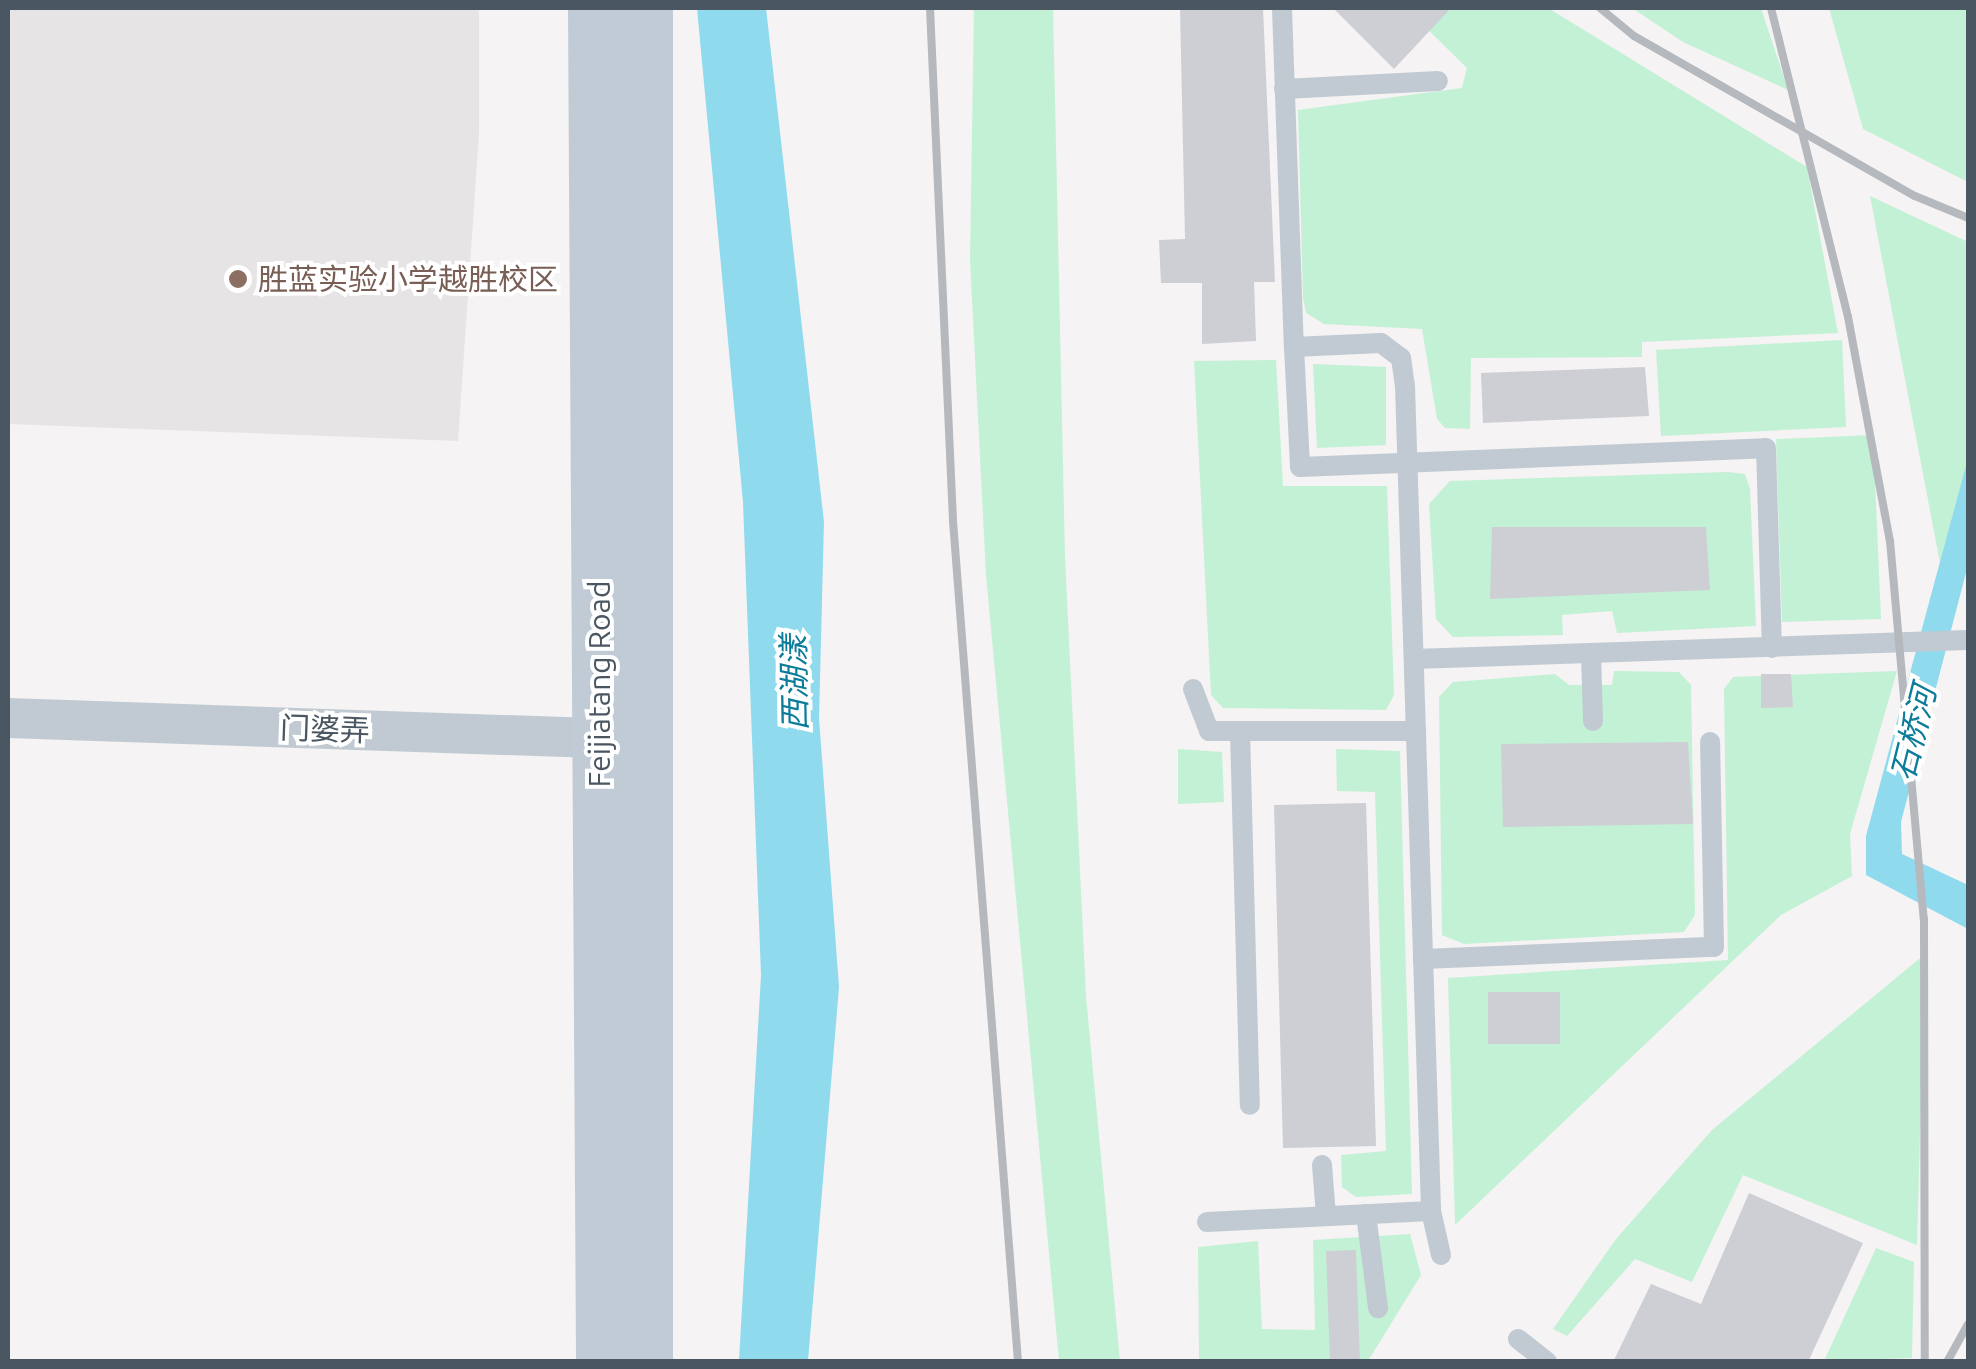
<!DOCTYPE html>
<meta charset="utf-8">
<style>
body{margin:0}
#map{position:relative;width:1976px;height:1369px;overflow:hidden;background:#f5f3f3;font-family:Ubuntu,"Noto Sans SC",sans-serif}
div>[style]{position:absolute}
.education>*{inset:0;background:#e6e4e5}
.green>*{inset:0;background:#c3f1d5}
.water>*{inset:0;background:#90daee}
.building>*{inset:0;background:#cdcfd5}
.lane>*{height:20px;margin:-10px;padding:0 10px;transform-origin:10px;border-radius:10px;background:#c1cad2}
.street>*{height:40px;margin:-20px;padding:0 20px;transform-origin:20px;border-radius:20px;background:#c1cad2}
.secondary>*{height:55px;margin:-27.5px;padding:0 27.5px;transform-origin:27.5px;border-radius:27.5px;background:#c1cbd6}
.rail>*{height:8px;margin:-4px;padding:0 4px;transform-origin:4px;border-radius:4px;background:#b5b8bd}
.dots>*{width:28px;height:28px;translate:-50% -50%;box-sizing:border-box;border:5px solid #fff;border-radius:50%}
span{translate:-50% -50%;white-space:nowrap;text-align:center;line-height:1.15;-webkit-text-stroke:8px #fff;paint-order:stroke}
.education-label{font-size:30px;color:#785e54}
.left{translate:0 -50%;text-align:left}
.street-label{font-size:30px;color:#4a5661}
.water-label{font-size:32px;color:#0c7c9b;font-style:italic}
.frame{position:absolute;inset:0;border:10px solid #4a5661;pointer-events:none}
</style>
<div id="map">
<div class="education">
<div style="clip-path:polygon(8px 8px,479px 8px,479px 133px,458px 441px,8px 424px)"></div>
</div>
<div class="green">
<div style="clip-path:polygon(974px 8px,1053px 8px,1065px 557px,1086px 996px,1120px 1361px,1059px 1361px,986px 575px,970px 260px)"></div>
<div style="clip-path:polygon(1406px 8px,1548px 8px,1807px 167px,1838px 333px,1642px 342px,1642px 357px,1471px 358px,1470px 429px,1445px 428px,1437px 419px,1422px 329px,1324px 324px,1306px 313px,1303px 298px,1298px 110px,1462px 88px,1467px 68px)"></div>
<div style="clip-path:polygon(1632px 8px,1761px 8px,1788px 90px,1683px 42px)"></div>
<div style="clip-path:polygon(1829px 8px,1968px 8px,1968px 182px,1863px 129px)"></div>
<div style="clip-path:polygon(1870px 196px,1968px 242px,1968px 458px,1940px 563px)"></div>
<div style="clip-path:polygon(1842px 340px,1846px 427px,1661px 436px,1656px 350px)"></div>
<div style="clip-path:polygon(1276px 360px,1283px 486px,1387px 486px,1394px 695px,1386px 710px,1223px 708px,1211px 695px,1194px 361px)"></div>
<div style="clip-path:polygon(1313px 364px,1386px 367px,1386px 445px,1317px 448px)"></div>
<div style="clip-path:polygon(1873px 435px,1881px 619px,1782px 622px,1776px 439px)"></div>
<div style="clip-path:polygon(1728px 472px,1745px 474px,1750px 489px,1756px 626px,1617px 633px,1612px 611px,1562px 615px,1563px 635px,1453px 637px,1436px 619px,1429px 504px,1450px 481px)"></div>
<div style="clip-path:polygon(1614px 671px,1679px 672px,1691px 685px,1695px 915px,1684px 932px,1464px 944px,1442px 935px,1439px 697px,1453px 682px,1555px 674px,1569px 685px,1612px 685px)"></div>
<div style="clip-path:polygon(1897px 671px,1850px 834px,1852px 876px,1781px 915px,1455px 1225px,1448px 978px,1728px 960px,1724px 689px,1733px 677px)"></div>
<div style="clip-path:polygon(1178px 749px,1222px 752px,1224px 802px,1178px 804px)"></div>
<div style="clip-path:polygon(1336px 749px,1400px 751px,1412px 1194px,1356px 1197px,1342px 1187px,1341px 1155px,1386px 1151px,1375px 792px,1337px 791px)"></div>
<div style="clip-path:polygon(1925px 954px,1917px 1245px,1743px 1175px,1692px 1282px,1635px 1259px,1567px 1336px,1553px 1329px,1616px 1239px,1712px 1130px)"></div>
<div style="clip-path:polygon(1410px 1234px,1421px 1275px,1368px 1361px,1199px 1361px,1198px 1247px,1258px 1241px,1262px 1329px,1315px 1330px,1313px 1240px)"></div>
<div style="clip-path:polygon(1876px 1248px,1914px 1262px,1912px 1358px,1824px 1361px)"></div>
</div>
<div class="water">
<div style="clip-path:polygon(697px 8px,766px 8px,824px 522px,819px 718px,839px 987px,808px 1361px,739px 1361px,761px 975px,743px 502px)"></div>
<div style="clip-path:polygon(1968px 458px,1968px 565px,1901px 822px,1902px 854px,1968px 885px,1968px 929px,1866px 875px,1866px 836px)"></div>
</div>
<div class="building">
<div style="clip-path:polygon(1180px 8px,1263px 8px,1275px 282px,1254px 282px,1256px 341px,1202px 344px,1202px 283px,1161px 283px,1159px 240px,1185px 239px)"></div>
<div style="clip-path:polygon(1333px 8px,1451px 8px,1394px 69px)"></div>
<div style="clip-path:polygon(1645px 367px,1649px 416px,1483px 423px,1481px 373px)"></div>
<div style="clip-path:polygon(1492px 527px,1706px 527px,1710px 590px,1490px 599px)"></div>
<div style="clip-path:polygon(1761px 674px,1791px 674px,1793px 707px,1761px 708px)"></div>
<div style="clip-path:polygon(1688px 742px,1693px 824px,1503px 827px,1501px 744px)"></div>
<div style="clip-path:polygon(1366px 803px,1376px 1146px,1283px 1148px,1274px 805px)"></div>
<div style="clip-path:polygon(1488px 992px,1560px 992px,1560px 1044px,1488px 1044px)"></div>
<div style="clip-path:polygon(1749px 1193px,1863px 1243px,1808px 1362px,1613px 1362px,1651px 1284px,1701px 1304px)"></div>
<div style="clip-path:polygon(1356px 1250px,1360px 1362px,1330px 1362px,1326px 1251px)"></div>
</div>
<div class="lane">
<div style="left:1282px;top:8px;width:339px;rotate:88deg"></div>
<div style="left:1294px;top:347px;width:87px;rotate:-2.6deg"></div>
<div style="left:1381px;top:343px;width:25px;rotate:37deg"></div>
<div style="left:1401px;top:358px;width:28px;rotate:82deg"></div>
<div style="left:1405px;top:386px;width:825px;rotate:88.19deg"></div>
<div style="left:1431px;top:1211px;width:45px;rotate:77.2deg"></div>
<div style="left:1284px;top:89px;width:154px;rotate:-3deg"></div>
<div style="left:1294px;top:347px;width:120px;rotate:87.1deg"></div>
<div style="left:1300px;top:467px;width:466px;rotate:-2.3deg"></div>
<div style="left:1766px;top:448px;width:200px;rotate:88.3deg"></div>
<div style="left:1591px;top:654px;width:67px;rotate:88.3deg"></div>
<div style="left:1414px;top:659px;width:554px;rotate:-1.96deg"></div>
<div style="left:1193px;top:689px;width:45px;rotate:69.1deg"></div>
<div style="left:1209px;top:731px;width:207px"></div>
<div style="left:1240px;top:731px;width:374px;rotate:88.5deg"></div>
<div style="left:1423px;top:959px;width:291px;rotate:-2.4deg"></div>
<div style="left:1714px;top:947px;width:205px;rotate:-91.1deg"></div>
<div style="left:1322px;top:1165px;width:51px;rotate:85.5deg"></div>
<div style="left:1366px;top:1214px;width:95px;rotate:82.7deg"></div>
<div style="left:1207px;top:1222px;width:224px;rotate:-2.8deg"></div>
<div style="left:1518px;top:1339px;width:37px;rotate:38deg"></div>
</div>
<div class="street">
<div style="left:8px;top:718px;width:615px;rotate:1.96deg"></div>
</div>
<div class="secondary">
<div style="left:595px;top:8px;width:1354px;rotate:89.66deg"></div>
<div style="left:645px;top:8px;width:1354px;rotate:90deg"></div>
</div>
<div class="rail">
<div style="left:930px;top:8px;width:514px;rotate:87.43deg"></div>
<div style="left:953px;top:521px;width:844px;rotate:85.58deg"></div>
<div style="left:1600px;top:8px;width:44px;rotate:39.5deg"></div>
<div style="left:1634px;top:36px;width:323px;rotate:29.7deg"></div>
<div style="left:1915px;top:196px;width:57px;rotate:22.5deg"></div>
<div style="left:1771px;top:8px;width:318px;rotate:76deg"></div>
<div style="left:1848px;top:317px;width:228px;rotate:79.4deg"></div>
<div style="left:1890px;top:541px;width:380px;rotate:84.9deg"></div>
<div style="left:1924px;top:919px;width:443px;rotate:89.9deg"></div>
<div style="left:1947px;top:1362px;width:43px;rotate:-61.1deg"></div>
</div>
<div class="dots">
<div style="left:238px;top:279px;background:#8d6e63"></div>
</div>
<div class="education-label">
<span class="left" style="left:258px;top:279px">胜蓝实验小学越胜校区</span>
</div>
<div class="street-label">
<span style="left:599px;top:684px;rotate:-90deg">Feijiatang Road</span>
<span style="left:325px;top:729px;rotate:2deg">门婆弄</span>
</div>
<div class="water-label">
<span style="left:794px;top:683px;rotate:-91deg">西湖漾</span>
<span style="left:1913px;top:733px;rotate:-76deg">石桥河</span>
</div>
<div class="frame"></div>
</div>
